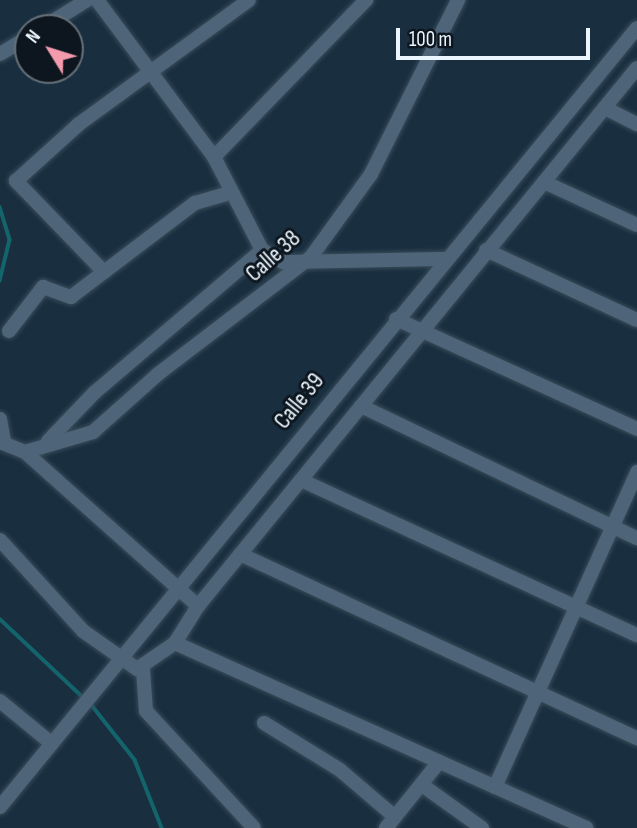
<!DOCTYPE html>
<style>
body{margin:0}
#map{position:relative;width:637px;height:828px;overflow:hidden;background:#192f40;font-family:"Sofia Sans Condensed",sans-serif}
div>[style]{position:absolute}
.stream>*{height:3.5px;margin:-1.75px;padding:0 1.75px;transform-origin:1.75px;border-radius:1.75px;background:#14646c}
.roads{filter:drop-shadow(0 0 2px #3a4c5a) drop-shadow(0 0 2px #3a4c5a)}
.minor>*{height:14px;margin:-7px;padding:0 7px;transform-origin:7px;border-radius:7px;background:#4e6579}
span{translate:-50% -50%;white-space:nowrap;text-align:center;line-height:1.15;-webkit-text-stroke:6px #0d161e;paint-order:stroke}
.street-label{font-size:24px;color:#eaf5fe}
.north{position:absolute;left:14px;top:14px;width:70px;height:70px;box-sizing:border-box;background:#0d161e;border:2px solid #656f78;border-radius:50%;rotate:308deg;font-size:19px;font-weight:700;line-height:28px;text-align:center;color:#eaf5fe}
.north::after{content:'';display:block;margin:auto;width:24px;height:32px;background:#f39aac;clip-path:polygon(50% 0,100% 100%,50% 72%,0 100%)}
.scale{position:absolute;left:396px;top:28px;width:194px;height:32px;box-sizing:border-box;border:4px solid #eaf5fe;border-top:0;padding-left:9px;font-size:21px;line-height:24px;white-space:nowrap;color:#eaf5fe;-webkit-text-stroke:5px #0d161e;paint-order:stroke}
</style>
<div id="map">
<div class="stream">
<div style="left:0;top:207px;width:34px;rotate:73deg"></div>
<div style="left:10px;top:240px;width:42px;rotate:103.7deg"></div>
<div style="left:0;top:619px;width:117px;rotate:43.3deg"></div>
<div style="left:91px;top:704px;width:71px;rotate:51.8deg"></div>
<div style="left:135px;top:760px;width:73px;rotate:68.3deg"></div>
</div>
<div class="roads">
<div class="minor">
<div style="left:97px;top:0;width:196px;rotate:53.3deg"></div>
<div style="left:214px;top:157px;width:105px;rotate:62.7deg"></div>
<div style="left:262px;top:250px;width:24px;rotate:30deg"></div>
<div style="left:283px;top:262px;width:163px;rotate:-1.1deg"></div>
<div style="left:42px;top:28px;width:53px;rotate:-31.9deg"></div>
<div style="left:0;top:54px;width:33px;rotate:-31deg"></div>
<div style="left:605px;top:108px;width:36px;rotate:27deg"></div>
<div style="left:214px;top:157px;width:219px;rotate:-45.9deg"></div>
<div style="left:544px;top:182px;width:102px;rotate:24.8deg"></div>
<div style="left:486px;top:250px;width:166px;rotate:24.9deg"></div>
<div style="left:104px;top:272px;width:127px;rotate:-134deg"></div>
<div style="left:16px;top:181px;width:85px;rotate:-42.1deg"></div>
<div style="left:79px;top:124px;width:210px;rotate:-36.1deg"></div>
<div style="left:396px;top:319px;width:265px;rotate:24.5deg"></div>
<div style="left:9px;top:331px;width:56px;rotate:-52.3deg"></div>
<div style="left:43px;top:287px;width:30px;rotate:20deg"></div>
<div style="left:71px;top:297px;width:156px;rotate:-37.2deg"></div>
<div style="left:195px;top:203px;width:37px;rotate:-16deg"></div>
<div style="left:361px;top:406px;width:306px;rotate:25.6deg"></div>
<div style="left:0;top:419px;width:23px;rotate:80deg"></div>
<div style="left:48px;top:441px;width:66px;rotate:-46.2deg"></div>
<div style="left:94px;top:393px;width:221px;rotate:-40.4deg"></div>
<div style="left:0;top:442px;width:27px;rotate:22deg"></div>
<div style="left:25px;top:452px;width:232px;rotate:41.7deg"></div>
<div style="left:198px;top:606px;width:694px;rotate:-50.79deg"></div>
<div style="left:25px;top:452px;width:71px;rotate:-16.4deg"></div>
<div style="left:93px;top:432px;width:87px;rotate:-41.7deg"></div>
<div style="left:158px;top:374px;width:193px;rotate:-37.4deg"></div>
<div style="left:311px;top:257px;width:102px;rotate:-54.1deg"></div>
<div style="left:371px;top:174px;width:195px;rotate:-63.4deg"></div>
<div style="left:301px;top:480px;width:370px;rotate:24.8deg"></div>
<div style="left:0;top:540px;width:123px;rotate:47.6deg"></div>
<div style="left:83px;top:631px;width:66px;rotate:35.1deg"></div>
<div style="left:137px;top:669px;width:46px;rotate:-34.4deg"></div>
<div style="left:175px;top:643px;width:44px;rotate:-58.1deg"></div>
<div style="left:240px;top:554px;width:438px;rotate:24.9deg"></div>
<div style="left:175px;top:643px;width:451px;rotate:24.2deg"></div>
<div style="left:143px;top:670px;width:41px;rotate:85.8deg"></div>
<div style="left:146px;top:711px;width:159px;rotate:47.3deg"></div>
<div style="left:0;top:701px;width:66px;rotate:39.5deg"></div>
<div style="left:264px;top:723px;width:89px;rotate:31.7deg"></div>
<div style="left:340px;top:770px;width:72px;rotate:40.5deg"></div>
<div style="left:422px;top:785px;width:74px;rotate:35.6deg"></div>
<div style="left:495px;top:787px;width:346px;rotate:-65.7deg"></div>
<div style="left:0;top:807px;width:1006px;rotate:-50.73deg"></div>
<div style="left:386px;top:828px;width:85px;rotate:-51.2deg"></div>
</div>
</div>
<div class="street-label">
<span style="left:273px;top:256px;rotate:-42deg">Calle 38</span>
<span style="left:299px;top:401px;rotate:-51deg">Calle 39</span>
</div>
<div class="north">N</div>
<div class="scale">100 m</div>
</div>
